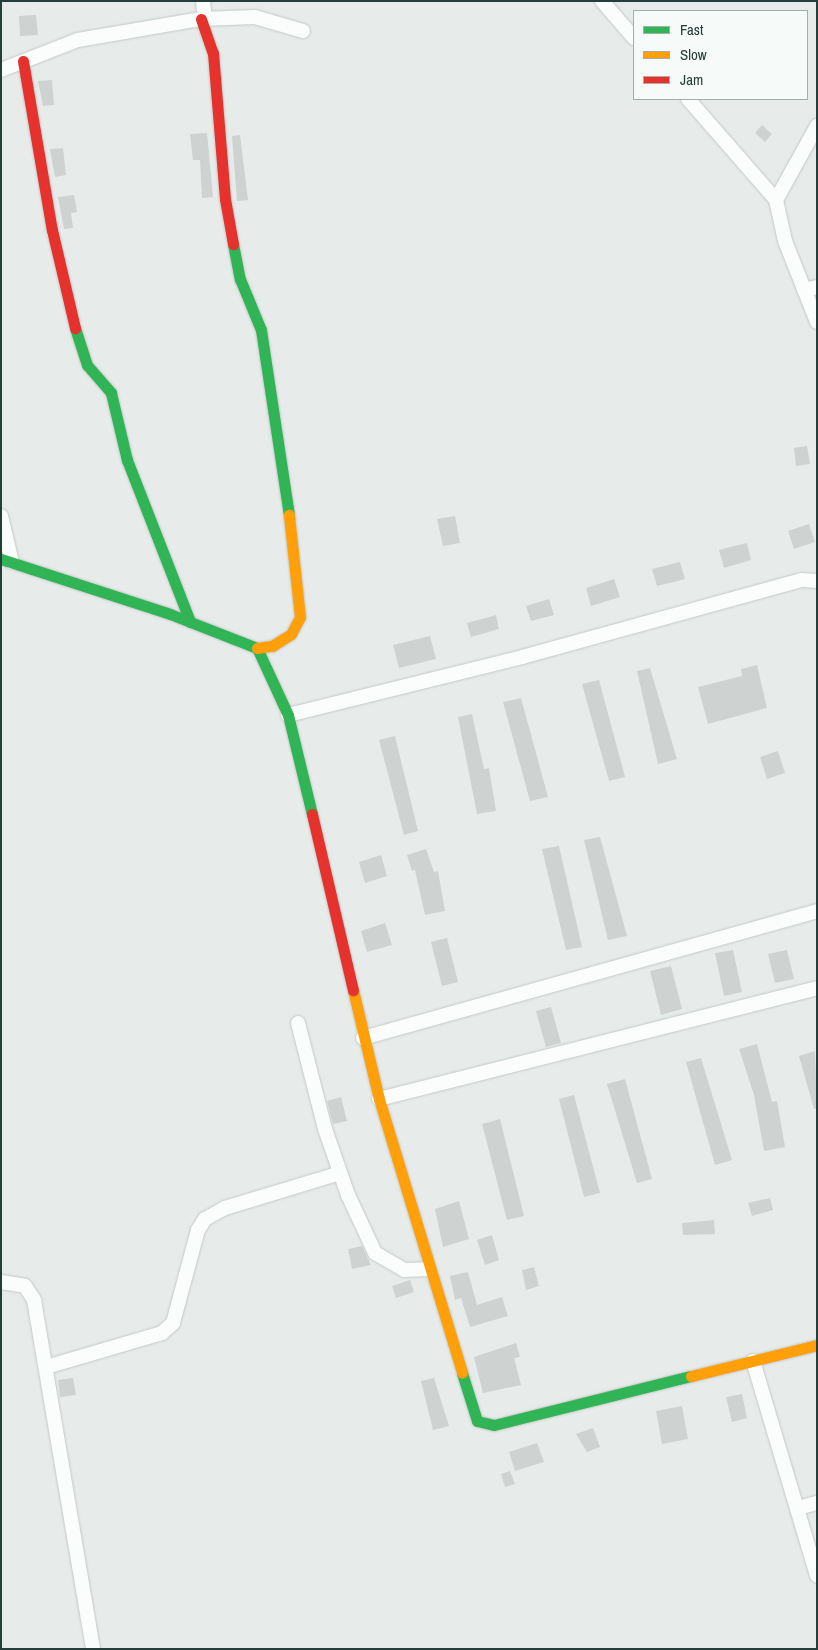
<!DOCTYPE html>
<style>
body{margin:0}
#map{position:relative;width:818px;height:1650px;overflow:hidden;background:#e7ecea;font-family:"Archivo Narrow",sans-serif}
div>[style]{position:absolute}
.building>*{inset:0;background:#ced3d1}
.roads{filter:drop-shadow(0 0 1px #c4c9c7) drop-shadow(0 0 1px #c4c9c7)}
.street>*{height:14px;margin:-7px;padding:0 7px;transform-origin:7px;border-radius:7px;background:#fbfcfc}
.fast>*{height:11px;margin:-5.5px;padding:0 5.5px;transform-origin:5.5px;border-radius:5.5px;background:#30b455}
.slow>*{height:11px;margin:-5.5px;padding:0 5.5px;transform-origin:5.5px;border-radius:5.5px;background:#ff9f0a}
.jam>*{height:11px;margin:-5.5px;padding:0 5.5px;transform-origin:5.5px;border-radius:5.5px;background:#e5322d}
span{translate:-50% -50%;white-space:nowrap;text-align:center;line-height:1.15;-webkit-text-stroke:5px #f6faf8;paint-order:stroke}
.frame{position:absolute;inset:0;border:2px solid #263e39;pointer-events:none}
.legend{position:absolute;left:633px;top:10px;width:175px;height:90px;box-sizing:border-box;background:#f6faf8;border:1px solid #a3afac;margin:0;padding:6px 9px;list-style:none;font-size:15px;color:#263e39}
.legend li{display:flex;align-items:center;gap:10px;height:25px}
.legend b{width:25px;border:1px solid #a3afac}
</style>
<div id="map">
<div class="building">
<div style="clip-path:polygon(36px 15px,38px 35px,20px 36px,19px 16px)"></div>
<div style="clip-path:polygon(52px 80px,54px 105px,43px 106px,38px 81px)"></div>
<div style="clip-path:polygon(762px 125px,772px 134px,765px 142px,755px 133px)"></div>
<div style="clip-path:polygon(207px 133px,213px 197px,202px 198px,200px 160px,193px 160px,190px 134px)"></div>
<div style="clip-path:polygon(240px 135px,248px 200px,237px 201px,232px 136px)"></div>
<div style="clip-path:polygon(63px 148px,66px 175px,55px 177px,50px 149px)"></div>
<div style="clip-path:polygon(74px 195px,77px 212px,71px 213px,73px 228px,64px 229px,58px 197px)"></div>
<div style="clip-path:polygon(807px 446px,810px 464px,796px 466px,794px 448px)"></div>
<div style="clip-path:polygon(455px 516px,460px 543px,443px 546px,437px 519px)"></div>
<div style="clip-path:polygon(809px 524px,815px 542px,794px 549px,788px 531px)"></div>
<div style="clip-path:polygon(747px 543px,751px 560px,724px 568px,719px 550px)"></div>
<div style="clip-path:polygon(680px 562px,685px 579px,657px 586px,652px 569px)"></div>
<div style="clip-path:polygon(614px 579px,620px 597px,591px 606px,586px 588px)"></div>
<div style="clip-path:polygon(549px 599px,554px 615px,531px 621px,526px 606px)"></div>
<div style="clip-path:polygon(496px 615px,499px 629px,471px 637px,467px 623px)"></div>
<div style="clip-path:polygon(430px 636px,436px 659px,399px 668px,393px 645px)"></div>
<div style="clip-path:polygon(757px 665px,767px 708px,708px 724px,698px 687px,742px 676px,741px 669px)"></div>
<div style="clip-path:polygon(650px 668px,677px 759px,658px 764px,637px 671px)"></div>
<div style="clip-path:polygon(599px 680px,625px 777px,609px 781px,582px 684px)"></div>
<div style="clip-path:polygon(521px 698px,548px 797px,530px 801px,503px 702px)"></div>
<div style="clip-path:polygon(472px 714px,484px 769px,489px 768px,496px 811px,477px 814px,458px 717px)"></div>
<div style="clip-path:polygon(395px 736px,418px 831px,404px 835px,379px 740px)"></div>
<div style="clip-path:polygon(778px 751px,785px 773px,767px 779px,760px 757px)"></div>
<div style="clip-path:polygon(600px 837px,627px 936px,608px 940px,584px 840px)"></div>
<div style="clip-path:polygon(559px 846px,582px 947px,566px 950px,542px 849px)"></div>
<div style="clip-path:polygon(426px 849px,434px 872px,438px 871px,445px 911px,425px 915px,415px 870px,412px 871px,407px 855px)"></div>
<div style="clip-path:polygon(381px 855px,387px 876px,365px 883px,359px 862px)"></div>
<div style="clip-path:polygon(385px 923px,392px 945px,367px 952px,361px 931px)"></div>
<div style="clip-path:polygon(447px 938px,458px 982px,442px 986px,431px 942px)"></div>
<div style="clip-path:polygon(733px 950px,742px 992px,724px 996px,715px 953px)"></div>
<div style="clip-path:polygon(787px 950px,794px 979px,775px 983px,768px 954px)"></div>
<div style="clip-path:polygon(671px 966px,682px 1009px,661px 1015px,650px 971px)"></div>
<div style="clip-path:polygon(551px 1007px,561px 1043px,546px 1047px,536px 1011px)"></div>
<div style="clip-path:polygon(757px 1044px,772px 1102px,777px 1101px,785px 1147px,764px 1151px,754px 1095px,739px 1049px)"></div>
<div style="clip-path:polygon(815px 1051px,817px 1108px,814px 1109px,799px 1056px)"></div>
<div style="clip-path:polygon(701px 1058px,732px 1160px,715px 1165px,686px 1062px)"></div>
<div style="clip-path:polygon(625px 1079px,652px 1179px,637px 1183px,607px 1084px)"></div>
<div style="clip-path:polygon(574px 1095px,600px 1193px,584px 1197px,559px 1099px)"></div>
<div style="clip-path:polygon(341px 1097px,347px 1121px,333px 1124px,327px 1101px)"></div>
<div style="clip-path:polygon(500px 1119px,524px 1216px,507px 1220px,482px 1124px)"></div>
<div style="clip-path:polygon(770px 1198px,773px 1210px,752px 1216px,748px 1203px)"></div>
<div style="clip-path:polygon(459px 1201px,469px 1239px,443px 1247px,435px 1209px)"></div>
<div style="clip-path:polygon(714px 1220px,715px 1234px,683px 1235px,682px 1223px)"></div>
<div style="clip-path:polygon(492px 1235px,499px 1260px,485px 1265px,477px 1240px)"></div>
<div style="clip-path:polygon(362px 1246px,371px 1265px,352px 1269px,348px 1249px)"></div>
<div style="clip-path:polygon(534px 1267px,539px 1286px,526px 1290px,522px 1270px)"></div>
<div style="clip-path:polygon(468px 1272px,477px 1305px,502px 1297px,508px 1316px,470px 1327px,461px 1298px,455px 1300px,450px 1276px)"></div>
<div style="clip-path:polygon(410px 1280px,414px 1292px,396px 1298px,392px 1286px)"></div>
<div style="clip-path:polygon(516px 1343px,520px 1357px,514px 1358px,521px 1385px,483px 1393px,474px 1357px)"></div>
<div style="clip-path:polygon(73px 1378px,76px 1395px,60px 1397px,58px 1380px)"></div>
<div style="clip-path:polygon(434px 1378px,449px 1426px,433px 1430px,421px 1381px)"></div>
<div style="clip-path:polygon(742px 1394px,747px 1418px,732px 1422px,726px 1397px)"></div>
<div style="clip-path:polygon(682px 1406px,688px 1439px,662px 1444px,656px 1411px)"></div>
<div style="clip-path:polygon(593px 1428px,600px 1447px,587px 1452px,576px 1434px)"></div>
<div style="clip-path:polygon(537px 1443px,544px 1462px,515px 1471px,509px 1452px)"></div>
<div style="clip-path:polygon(510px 1471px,515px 1484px,505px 1487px,501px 1474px)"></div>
</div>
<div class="roads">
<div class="street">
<div style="left:203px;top:1px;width:18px;rotate:84deg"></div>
<div style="left:602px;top:1px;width:49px;rotate:49.1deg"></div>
<div style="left:1px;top:70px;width:83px;rotate:-21.3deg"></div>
<div style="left:78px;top:40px;width:125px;rotate:-9.7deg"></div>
<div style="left:201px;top:19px;width:54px;rotate:-2.1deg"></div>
<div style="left:255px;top:17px;width:50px;rotate:16.3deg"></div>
<div style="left:688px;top:99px;width:134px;rotate:48.9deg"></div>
<div style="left:776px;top:200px;width:42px;rotate:77.6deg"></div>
<div style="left:785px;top:241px;width:87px;rotate:68.4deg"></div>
<div style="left:776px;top:200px;width:85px;rotate:-61deg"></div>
<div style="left:804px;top:290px;width:13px;rotate:-13deg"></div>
<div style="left:1px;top:516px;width:47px;rotate:76.6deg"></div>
<div style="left:288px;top:715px;width:241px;rotate:-13.9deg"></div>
<div style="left:522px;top:657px;width:290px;rotate:-15.4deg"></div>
<div style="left:802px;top:580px;width:15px;rotate:4deg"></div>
<div style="left:298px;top:1023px;width:109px;rotate:75.7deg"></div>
<div style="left:325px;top:1129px;width:70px;rotate:70.8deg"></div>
<div style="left:348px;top:1195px;width:64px;rotate:65deg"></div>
<div style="left:375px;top:1253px;width:34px;rotate:30deg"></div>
<div style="left:404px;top:1270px;width:25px;rotate:-2deg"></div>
<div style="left:363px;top:1038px;width:471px;rotate:-15.6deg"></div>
<div style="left:379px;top:1099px;width:452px;rotate:-14.2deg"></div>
<div style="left:1px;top:1282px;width:24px;rotate:9deg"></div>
<div style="left:25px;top:1286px;width:17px;rotate:57deg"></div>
<div style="left:34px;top:1300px;width:354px;rotate:80.4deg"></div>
<div style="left:753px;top:1361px;width:224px;rotate:73.4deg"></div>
<div style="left:46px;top:1367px;width:121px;rotate:-16.3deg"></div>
<div style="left:162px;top:1333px;width:15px;rotate:-42deg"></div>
<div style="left:173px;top:1323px;width:96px;rotate:-75deg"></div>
<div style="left:198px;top:1230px;width:13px;rotate:-58deg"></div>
<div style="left:205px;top:1219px;width:23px;rotate:-29deg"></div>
<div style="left:225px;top:1208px;width:120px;rotate:-16.9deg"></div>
<div style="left:798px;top:1508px;width:20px;rotate:-15deg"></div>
</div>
<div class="fast">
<div style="left:233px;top:244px;width:36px;rotate:79deg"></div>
<div style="left:240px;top:279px;width:55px;rotate:67.6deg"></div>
<div style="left:261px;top:330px;width:187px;rotate:81.4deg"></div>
<div style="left:75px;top:328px;width:39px;rotate:72deg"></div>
<div style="left:87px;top:365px;width:37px;rotate:49deg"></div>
<div style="left:111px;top:393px;width:69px;rotate:76.6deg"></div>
<div style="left:127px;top:460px;width:174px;rotate:68.7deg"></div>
<div style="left:1px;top:559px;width:178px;rotate:18deg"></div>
<div style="left:170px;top:614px;width:93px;rotate:21.3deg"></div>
<div style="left:257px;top:648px;width:74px;rotate:65.2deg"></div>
<div style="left:288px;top:715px;width:102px;rotate:76.4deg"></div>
<div style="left:462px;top:1373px;width:50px;rotate:72.6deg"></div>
<div style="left:477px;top:1421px;width:17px;rotate:13deg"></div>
<div style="left:494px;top:1425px;width:203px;rotate:-14deg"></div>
</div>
<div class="slow">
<div style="left:257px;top:648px;width:15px;rotate:-8deg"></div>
<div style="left:272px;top:646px;width:22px;rotate:-32deg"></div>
<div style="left:291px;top:634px;width:19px;rotate:-62deg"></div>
<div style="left:300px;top:617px;width:103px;rotate:-96.2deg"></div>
<div style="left:353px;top:990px;width:112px;rotate:76.6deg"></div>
<div style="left:379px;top:1099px;width:286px;rotate:73.1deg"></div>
<div style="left:691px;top:1376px;width:130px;rotate:-13.8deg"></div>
</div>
<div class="jam">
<div style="left:201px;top:19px;width:36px;rotate:71deg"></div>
<div style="left:213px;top:53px;width:146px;rotate:85.3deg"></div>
<div style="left:225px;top:199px;width:46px;rotate:79.9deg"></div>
<div style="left:23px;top:61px;width:171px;rotate:80.3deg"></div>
<div style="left:52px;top:230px;width:101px;rotate:76.8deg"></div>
<div style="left:312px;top:814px;width:181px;rotate:76.9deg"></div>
</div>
</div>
<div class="frame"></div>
<ul class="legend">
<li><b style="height:6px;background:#30b455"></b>Fast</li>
<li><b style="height:6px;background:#ff9f0a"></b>Slow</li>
<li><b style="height:6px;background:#e5322d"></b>Jam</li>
</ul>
</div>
